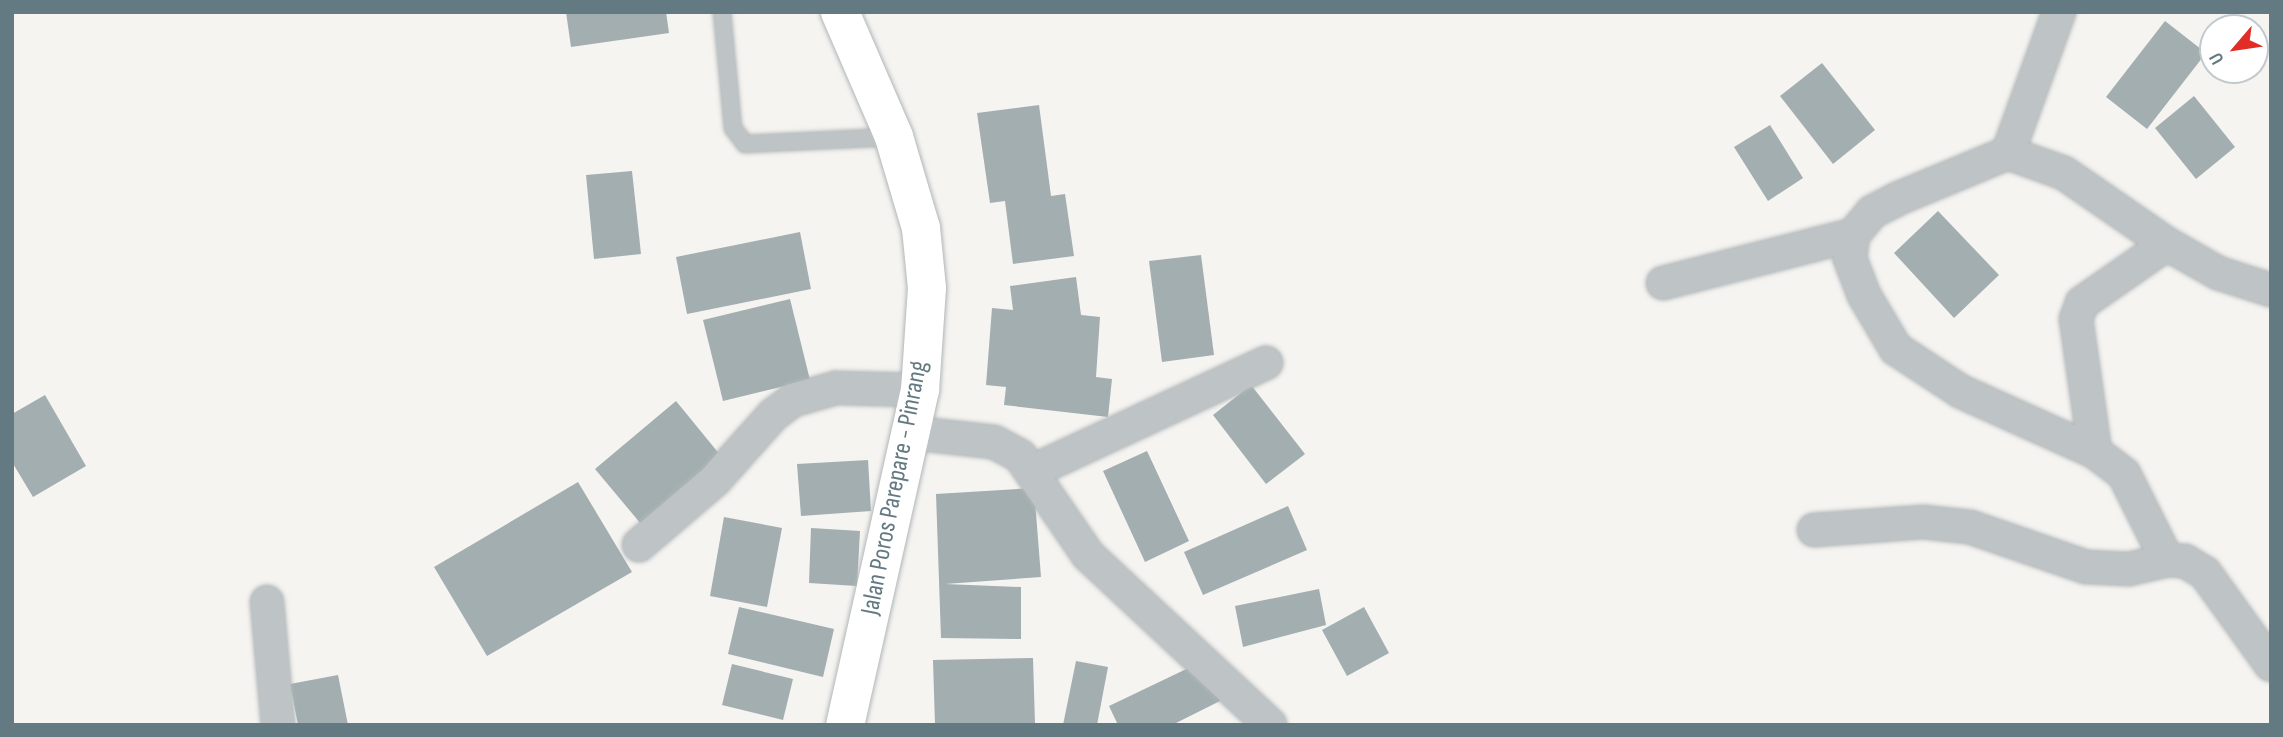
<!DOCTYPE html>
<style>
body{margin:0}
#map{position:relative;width:2283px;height:737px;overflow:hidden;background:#f5f4f1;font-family:"Sofia Sans Condensed",sans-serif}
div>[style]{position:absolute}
.building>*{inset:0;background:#a2aeb0}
.roads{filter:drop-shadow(0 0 2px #b1b6b8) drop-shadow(0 0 2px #b1b6b8)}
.service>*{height:16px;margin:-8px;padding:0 8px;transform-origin:8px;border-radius:8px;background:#bec3c5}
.minor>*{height:32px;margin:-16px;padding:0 16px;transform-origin:16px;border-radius:16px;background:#bec3c5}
.trunk>*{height:38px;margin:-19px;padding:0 19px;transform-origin:19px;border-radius:19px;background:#fff}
span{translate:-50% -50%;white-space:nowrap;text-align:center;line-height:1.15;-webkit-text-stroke:7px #fff;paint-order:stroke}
.street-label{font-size:26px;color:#647a82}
.frame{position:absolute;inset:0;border:14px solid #647a82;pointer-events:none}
.north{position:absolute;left:2199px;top:14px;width:70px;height:70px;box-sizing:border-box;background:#fff;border:2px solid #c1cacd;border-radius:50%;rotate:241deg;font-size:19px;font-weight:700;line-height:28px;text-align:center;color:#647a82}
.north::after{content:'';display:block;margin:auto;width:24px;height:32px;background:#e12d25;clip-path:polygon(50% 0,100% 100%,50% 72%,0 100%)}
</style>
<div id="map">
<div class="building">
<div style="clip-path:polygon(566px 12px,666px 12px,669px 33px,571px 47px)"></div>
<div style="clip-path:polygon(2165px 21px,2206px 53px,2147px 129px,2106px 97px)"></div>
<div style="clip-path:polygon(1822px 63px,1875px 130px,1833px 164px,1780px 96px)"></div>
<div style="clip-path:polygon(2194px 96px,2235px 147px,2196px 179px,2155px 128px)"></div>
<div style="clip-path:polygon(1039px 105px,1051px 196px,1065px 194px,1074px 256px,1013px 264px,1005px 201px,990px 203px,977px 113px)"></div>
<div style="clip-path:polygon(1770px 125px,1803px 178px,1768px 201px,1734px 147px)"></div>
<div style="clip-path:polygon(632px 171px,641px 254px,594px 259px,586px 175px)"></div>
<div style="clip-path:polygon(1938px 211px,1999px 275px,1954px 318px,1894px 253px)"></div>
<div style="clip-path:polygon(800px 232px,811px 289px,687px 314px,676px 257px)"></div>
<div style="clip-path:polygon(1201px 255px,1214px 355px,1162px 362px,1149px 261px)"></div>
<div style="clip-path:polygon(1076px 277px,1081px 315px,1100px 317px,1096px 377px,1112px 379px,1108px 417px,1004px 405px,1006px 387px,986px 385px,992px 308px,1013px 310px,1010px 286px)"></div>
<div style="clip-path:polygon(790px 299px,810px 380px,723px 401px,703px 320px)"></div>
<div style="clip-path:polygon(1251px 385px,1305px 454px,1266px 484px,1213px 415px)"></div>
<div style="clip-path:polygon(45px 395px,86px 466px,33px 497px,12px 462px,12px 414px)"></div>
<div style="clip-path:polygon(676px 401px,721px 456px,641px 524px,595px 469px)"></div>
<div style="clip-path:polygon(1147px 451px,1189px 541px,1145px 562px,1103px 471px)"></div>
<div style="clip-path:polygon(868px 460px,871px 511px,801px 516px,797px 464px)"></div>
<div style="clip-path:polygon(578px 482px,632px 572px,487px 656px,434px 567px)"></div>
<div style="clip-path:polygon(1034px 488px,1041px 577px,945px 584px,1021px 587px,1021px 639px,941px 638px,936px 494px)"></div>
<div style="clip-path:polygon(1288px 506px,1307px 550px,1203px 595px,1184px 552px)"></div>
<div style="clip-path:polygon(724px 517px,782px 528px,767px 607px,710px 596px)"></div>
<div style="clip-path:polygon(811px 528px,860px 531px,857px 586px,809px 583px)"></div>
<div style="clip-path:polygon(1319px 589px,1326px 625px,1243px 647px,1235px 606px)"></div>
<div style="clip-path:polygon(739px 607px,834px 629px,823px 677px,728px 654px)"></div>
<div style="clip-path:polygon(1364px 607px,1389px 653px,1347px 676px,1322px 630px)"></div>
<div style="clip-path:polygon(1033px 658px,1035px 724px,935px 725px,933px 660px)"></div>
<div style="clip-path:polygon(1076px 661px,1108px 667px,1097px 725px,1063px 725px)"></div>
<div style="clip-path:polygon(1201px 662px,1220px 701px,1172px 725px,1118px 725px,1109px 706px)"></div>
<div style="clip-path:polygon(732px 664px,793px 679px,783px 720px,722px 705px)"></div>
<div style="clip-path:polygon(338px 675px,348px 725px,298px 725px,290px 684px)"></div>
</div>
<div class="roads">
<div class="service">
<div style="left:722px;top:12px;width:117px;rotate:84.6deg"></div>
<div style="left:733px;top:128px;width:20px;rotate:53deg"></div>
<div style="left:745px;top:144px;width:149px;rotate:-2.7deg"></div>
</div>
<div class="minor">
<div style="left:2008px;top:153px;width:150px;rotate:-70.1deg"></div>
<div style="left:1663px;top:283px;width:196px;rotate:-14.2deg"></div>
<div style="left:912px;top:433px;width:82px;rotate:6.3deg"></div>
<div style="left:994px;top:442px;width:30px;rotate:28deg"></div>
<div style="left:1020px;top:456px;width:120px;rotate:55.5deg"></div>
<div style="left:1088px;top:555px;width:249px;rotate:43deg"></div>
<div style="left:2095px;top:452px;width:134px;rotate:-98.1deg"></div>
<div style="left:2076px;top:319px;width:17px;rotate:-69deg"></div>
<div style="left:2082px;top:303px;width:103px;rotate:-34.8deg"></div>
<div style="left:1033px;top:471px;width:257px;rotate:-24.9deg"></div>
<div style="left:1814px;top:530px;width:109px;rotate:-4.2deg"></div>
<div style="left:1923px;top:522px;width:47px;rotate:6.1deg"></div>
<div style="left:1970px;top:527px;width:123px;rotate:19deg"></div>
<div style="left:2086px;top:567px;width:43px;rotate:2.7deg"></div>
<div style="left:2129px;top:569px;width:39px;rotate:-13deg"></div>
<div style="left:2167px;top:560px;width:96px;rotate:-116.6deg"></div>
<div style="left:2124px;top:474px;width:36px;rotate:-143deg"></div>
<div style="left:2095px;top:452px;width:148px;rotate:-155.7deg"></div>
<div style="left:1960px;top:391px;width:77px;rotate:-146.7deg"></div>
<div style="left:1896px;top:349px;width:63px;rotate:-120.7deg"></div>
<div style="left:1864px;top:295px;width:40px;rotate:-111deg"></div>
<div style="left:1850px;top:258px;width:23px;rotate:-83deg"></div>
<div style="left:1853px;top:235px;width:30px;rotate:-50deg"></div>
<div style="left:1872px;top:212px;width:28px;rotate:-27deg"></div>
<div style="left:1897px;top:199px;width:120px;rotate:-22.5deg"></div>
<div style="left:2008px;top:153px;width:59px;rotate:19.7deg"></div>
<div style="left:2064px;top:173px;width:125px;rotate:34.6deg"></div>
<div style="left:2167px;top:244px;width:59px;rotate:29.6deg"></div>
<div style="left:2218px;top:273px;width:56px;rotate:17.8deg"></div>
<div style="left:639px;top:545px;width:100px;rotate:-40.5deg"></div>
<div style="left:715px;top:480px;width:87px;rotate:-48.3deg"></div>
<div style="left:773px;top:415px;width:25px;rotate:-37deg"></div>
<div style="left:793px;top:400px;width:45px;rotate:-15.6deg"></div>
<div style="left:836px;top:388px;width:84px;rotate:1.4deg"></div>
<div style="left:2167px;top:560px;width:18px;rotate:3deg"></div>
<div style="left:2185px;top:561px;width:23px;rotate:31deg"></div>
<div style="left:2205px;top:573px;width:113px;rotate:54.3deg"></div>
<div style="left:267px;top:602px;width:123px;rotate:84.9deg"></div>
</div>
<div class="trunk">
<div style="left:840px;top:12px;width:136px;rotate:66.6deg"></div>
<div style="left:894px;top:137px;width:95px;rotate:73.5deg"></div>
<div style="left:921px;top:228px;width:60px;rotate:84.3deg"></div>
<div style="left:927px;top:288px;width:102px;rotate:93.9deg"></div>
<div style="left:920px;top:390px;width:343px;rotate:102.6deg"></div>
</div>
</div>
<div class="street-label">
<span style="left:895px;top:488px;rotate:-79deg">Jalan Poros Parepare - Pinrang</span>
</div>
<div class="frame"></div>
<div class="north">U</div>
</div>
